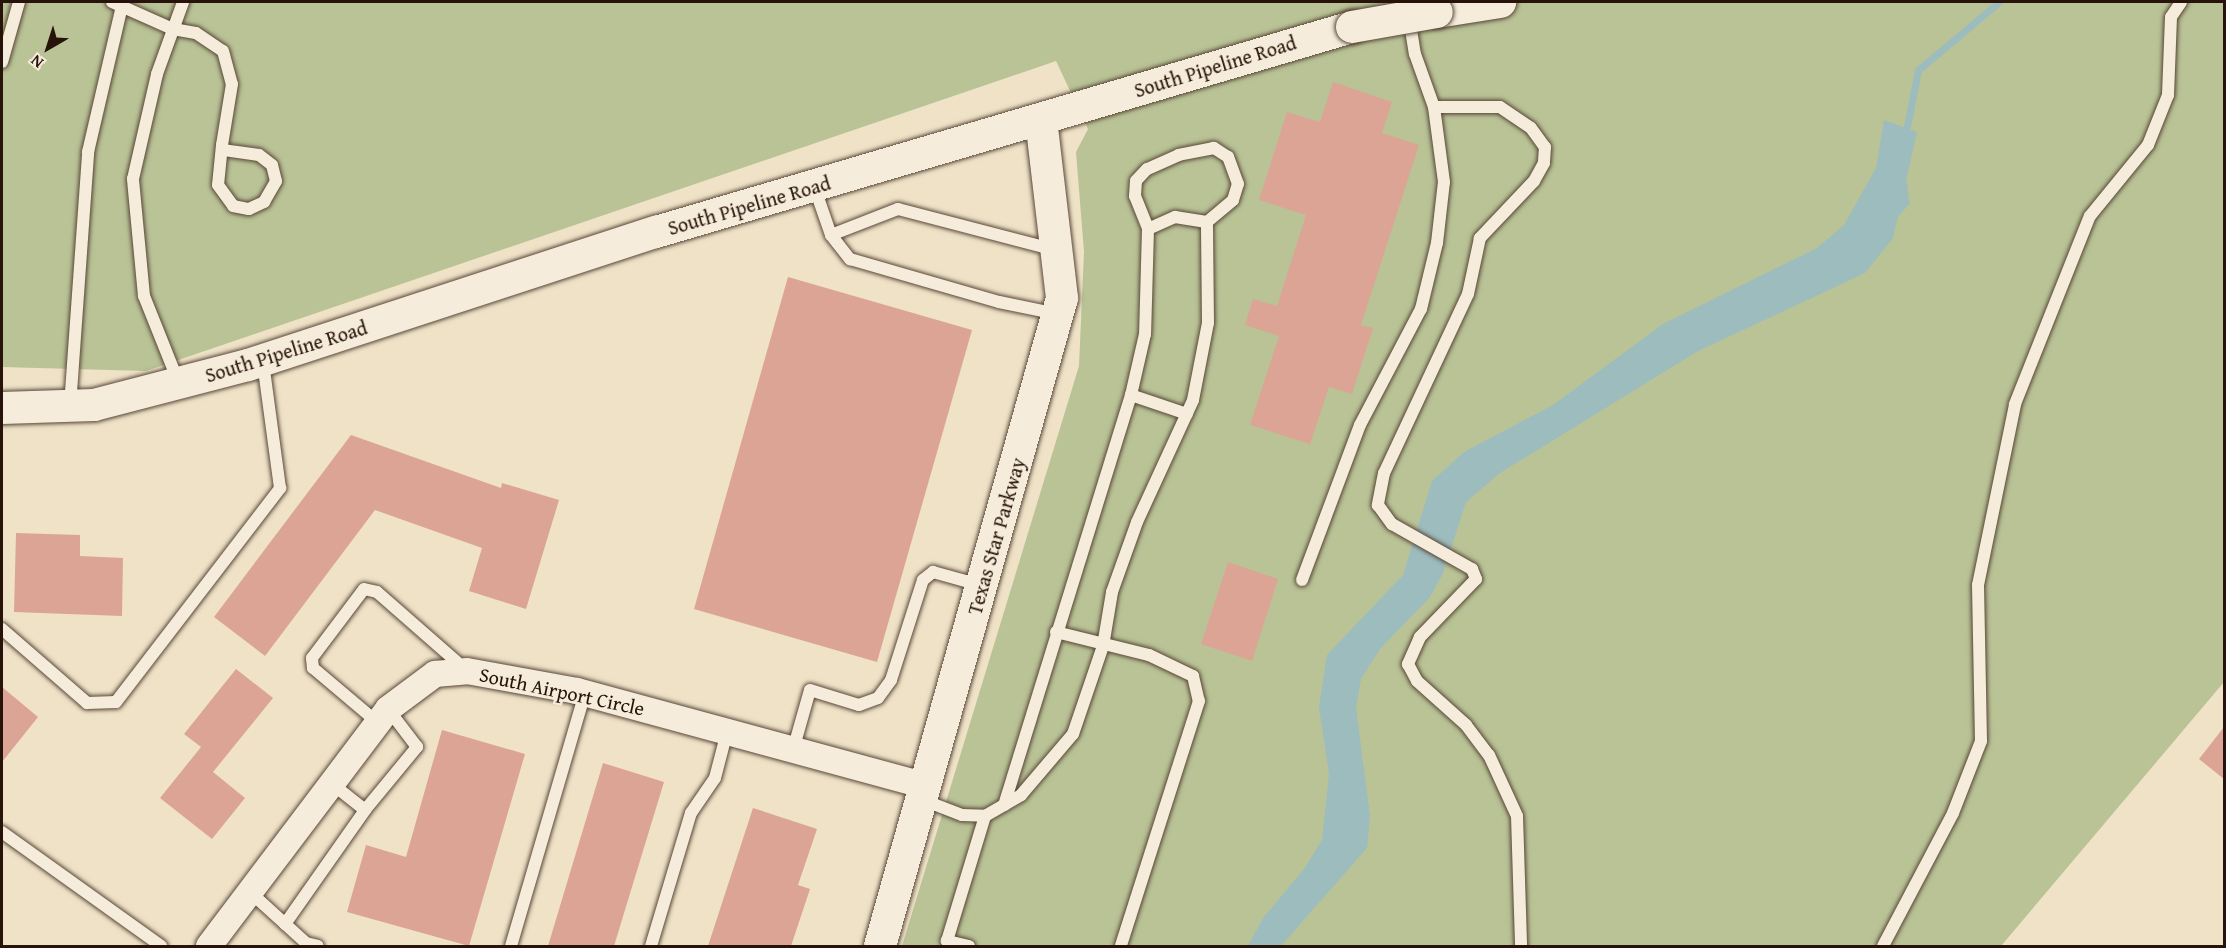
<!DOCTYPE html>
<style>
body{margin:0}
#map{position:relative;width:2226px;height:948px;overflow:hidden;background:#efe2c7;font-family:"Gentium Book Plus",serif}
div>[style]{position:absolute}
.green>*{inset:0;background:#b9c396}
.water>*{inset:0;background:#9dbcbe}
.stream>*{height:7px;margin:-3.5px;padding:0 3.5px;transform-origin:3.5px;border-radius:3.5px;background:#9dbcbe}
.building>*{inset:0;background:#dba495}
.roads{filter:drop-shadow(0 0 2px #594738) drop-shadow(0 0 2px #594738)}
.service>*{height:12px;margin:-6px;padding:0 6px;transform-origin:6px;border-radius:6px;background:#f5ecdb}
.minor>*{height:26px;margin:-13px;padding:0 13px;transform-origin:13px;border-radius:13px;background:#f5ecdb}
.tertiary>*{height:32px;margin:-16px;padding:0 16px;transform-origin:16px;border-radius:16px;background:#f5ecdb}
.bridges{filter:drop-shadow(0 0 2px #594738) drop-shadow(0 0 2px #594738)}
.tertiary-bridge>*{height:32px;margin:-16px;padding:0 16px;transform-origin:16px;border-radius:16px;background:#f5ecdb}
span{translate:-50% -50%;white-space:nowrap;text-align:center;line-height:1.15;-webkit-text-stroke:4.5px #f5ecdb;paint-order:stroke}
.street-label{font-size:20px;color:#271309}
.frame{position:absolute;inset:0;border:3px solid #271309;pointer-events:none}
.north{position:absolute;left:18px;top:18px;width:60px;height:60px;-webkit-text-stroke:4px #f5ecdb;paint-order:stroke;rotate:219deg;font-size:16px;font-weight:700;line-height:24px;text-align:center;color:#271309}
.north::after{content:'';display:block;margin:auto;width:21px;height:27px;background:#271309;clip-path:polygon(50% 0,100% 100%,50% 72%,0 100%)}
</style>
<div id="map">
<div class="green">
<div style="clip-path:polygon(2px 2px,2224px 2px,2224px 682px,2001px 946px,902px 946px,1079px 366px,1084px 252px,1076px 152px,1088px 129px,1056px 61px,146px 371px,2px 367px)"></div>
</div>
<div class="water">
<div style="clip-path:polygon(1884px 120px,1917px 132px,1893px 238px,1865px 273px,1698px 351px,1500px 473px,1466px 502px,1443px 573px,1430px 597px,1380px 649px,1361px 679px,1356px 708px,1370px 816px,1367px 848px,1281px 946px,1248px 946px,1263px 918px,1304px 869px,1322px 840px,1329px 774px,1319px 707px,1327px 655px,1403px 575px,1432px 481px,1464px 452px,1553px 405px,1663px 324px,1817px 248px,1844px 225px,1876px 168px)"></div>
</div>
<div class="stream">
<div style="left:1905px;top:137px;width:68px;rotate:-79deg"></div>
<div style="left:1918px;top:70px;width:106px;rotate:-40deg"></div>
<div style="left:1895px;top:214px;width:16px;rotate:-50deg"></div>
<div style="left:1905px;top:202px;width:18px;rotate:-96deg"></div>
</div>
<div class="building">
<div style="clip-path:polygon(1333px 82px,1392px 102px,1382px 133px,1419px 145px,1361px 325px,1373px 328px,1352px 394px,1329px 387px,1310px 444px,1250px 425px,1279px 336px,1245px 325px,1253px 299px,1277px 306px,1306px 215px,1259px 200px,1287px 112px,1320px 122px)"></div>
<div style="clip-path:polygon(788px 277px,972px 330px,877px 662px,694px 609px)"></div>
<div style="clip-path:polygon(351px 435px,501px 488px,502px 483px,559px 500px,526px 609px,469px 591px,482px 548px,375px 510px,265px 656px,214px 617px)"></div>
<div style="clip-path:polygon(16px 533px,80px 535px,80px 556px,123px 558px,122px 616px,14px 612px)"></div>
<div style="clip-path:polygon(1228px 562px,1278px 579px,1252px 661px,1201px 644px)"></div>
<div style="clip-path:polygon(236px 669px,273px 698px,213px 772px,245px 798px,212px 839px,160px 798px,201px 747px,184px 734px)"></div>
<div style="clip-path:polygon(2px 687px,38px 717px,2px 762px)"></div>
<div style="clip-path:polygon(2224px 727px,2224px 779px,2199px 759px)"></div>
<div style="clip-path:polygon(442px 730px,525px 754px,469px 946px,347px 912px,366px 845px,406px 857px)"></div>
<div style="clip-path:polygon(603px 763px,664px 782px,614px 946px,548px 946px)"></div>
<div style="clip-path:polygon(753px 808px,817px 829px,798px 885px,810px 889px,791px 946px,708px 946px)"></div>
</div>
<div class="roads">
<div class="service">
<div style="left:112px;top:2px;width:67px;rotate:23.9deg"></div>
<div style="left:173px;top:29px;width:23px;rotate:10deg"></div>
<div style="left:196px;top:33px;width:32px;rotate:34deg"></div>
<div style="left:223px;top:51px;width:34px;rotate:75deg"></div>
<div style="left:232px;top:84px;width:62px;rotate:99.3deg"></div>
<div style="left:222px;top:145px;width:40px;rotate:95.7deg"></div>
<div style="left:218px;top:185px;width:26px;rotate:54deg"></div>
<div style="left:233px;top:206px;width:16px;rotate:11deg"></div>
<div style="left:249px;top:209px;width:17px;rotate:-25deg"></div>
<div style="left:264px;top:202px;width:24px;rotate:-60deg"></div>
<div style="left:276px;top:181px;width:16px;rotate:-104deg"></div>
<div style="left:272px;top:165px;width:16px;rotate:-142deg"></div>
<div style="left:259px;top:155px;width:37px;rotate:-172deg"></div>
<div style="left:1409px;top:17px;width:37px;rotate:81deg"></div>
<div style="left:1415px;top:54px;width:56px;rotate:70.3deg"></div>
<div style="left:2px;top:62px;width:62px;rotate:-74.2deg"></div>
<div style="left:814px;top:186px;width:52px;rotate:70.9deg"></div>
<div style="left:831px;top:235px;width:31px;rotate:52deg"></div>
<div style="left:850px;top:259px;width:155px;rotate:16.1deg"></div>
<div style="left:999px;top:302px;width:59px;rotate:11.7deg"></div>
<div style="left:1148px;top:229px;width:30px;rotate:-24deg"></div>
<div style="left:1175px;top:217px;width:32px;rotate:9deg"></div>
<div style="left:831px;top:235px;width:72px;rotate:-21.2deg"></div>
<div style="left:898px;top:209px;width:162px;rotate:14.6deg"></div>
<div style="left:178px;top:381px;width:92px;rotate:-111.8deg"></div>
<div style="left:144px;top:296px;width:118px;rotate:-95.4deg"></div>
<div style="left:133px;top:179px;width:108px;rotate:-77.1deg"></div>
<div style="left:157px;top:74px;width:77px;rotate:-70.1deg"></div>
<div style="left:1131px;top:395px;width:59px;rotate:18.7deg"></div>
<div style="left:70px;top:406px;width:255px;rotate:-85.9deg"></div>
<div style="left:88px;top:152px;width:154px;rotate:-76.9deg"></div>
<div style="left:1302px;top:580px;width:165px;rotate:-69.5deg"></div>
<div style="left:1360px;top:425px;width:131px;rotate:-62.3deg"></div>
<div style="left:1421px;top:309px;width:68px;rotate:-76.4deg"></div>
<div style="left:1437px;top:243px;width:61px;rotate:-83.5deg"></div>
<div style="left:1444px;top:182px;width:76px;rotate:-97.6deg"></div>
<div style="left:1434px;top:107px;width:66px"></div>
<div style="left:1500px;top:107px;width:37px;rotate:34deg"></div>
<div style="left:1531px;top:128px;width:24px;rotate:54deg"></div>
<div style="left:1545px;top:147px;width:16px;rotate:94deg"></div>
<div style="left:1544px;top:163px;width:21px;rotate:119deg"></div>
<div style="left:1534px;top:181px;width:79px;rotate:133.5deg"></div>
<div style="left:1480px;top:238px;width:57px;rotate:102.1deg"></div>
<div style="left:1468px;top:294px;width:198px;rotate:115.1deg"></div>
<div style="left:1384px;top:473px;width:33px;rotate:101deg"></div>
<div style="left:1378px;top:505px;width:24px;rotate:54deg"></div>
<div style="left:1392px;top:524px;width:92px;rotate:29.4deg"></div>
<div style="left:1472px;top:569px;width:11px;rotate:68deg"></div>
<div style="left:1476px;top:579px;width:81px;rotate:134deg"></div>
<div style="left:1420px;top:637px;width:30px;rotate:114deg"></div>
<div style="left:1408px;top:664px;width:19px;rotate:62deg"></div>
<div style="left:1417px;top:681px;width:66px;rotate:41.9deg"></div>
<div style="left:1466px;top:725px;width:38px;rotate:53deg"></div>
<div style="left:1489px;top:755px;width:67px;rotate:65.3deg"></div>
<div style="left:1517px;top:816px;width:130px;rotate:88.2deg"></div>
<div style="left:2px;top:629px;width:113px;rotate:41deg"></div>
<div style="left:87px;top:703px;width:29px;rotate:-2deg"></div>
<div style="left:116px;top:702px;width:270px;rotate:-52.5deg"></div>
<div style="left:280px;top:488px;width:127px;rotate:-97.7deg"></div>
<div style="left:1056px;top:632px;width:96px;rotate:13.9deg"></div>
<div style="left:1149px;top:655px;width:49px;rotate:25.5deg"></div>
<div style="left:1193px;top:676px;width:26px;rotate:77deg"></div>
<div style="left:1199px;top:701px;width:257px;rotate:107.7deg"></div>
<div style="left:377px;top:722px;width:84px;rotate:-139.8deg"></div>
<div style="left:313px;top:668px;width:10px;rotate:-96deg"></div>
<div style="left:312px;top:658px;width:86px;rotate:-53deg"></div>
<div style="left:364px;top:589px;width:13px;rotate:13deg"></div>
<div style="left:377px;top:592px;width:118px;rotate:41.2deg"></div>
<div style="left:793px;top:750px;width:62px;rotate:-74.2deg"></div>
<div style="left:810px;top:690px;width:51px;rotate:17deg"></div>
<div style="left:859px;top:705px;width:20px;rotate:-20deg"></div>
<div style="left:878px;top:698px;width:22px;rotate:-54deg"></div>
<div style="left:891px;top:680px;width:105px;rotate:-72.3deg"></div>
<div style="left:923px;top:580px;width:13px;rotate:-39deg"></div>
<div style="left:933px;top:572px;width:49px;rotate:15.5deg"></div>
<div style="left:923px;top:800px;width:42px;rotate:21deg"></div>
<div style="left:962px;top:815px;width:23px;rotate:2deg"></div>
<div style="left:985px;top:816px;width:22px;rotate:-30deg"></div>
<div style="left:1004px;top:805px;width:20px;rotate:-30deg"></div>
<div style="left:1021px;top:795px;width:80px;rotate:-49.6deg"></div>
<div style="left:1073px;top:734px;width:93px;rotate:-71.2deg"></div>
<div style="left:1103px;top:646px;width:55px;rotate:-80.5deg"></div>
<div style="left:1112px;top:592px;width:74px;rotate:-70.3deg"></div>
<div style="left:1137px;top:522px;width:134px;rotate:-65.3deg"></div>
<div style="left:1193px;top:400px;width:78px;rotate:-79deg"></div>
<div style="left:1208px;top:323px;width:101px;rotate:-90.6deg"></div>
<div style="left:1207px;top:222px;width:34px;rotate:-40deg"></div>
<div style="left:1233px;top:200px;width:17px;rotate:-73deg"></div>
<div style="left:1238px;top:184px;width:29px;rotate:-110deg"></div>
<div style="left:1228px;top:157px;width:17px;rotate:-147deg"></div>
<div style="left:1214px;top:148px;width:36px;rotate:169deg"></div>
<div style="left:1179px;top:155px;width:35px;rotate:156deg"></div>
<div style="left:1147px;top:169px;width:16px;rotate:133deg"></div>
<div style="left:1136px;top:181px;width:15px;rotate:94deg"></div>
<div style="left:1135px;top:196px;width:35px;rotate:68deg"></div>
<div style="left:1148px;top:229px;width:105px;rotate:91.6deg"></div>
<div style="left:1145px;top:334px;width:63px;rotate:102.9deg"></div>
<div style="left:1131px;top:395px;width:429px;rotate:107.2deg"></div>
<div style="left:365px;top:810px;width:82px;rotate:-50.5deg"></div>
<div style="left:417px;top:747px;width:48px;rotate:-127.3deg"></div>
<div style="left:2px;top:832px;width:196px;rotate:35.6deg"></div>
<div style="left:250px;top:892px;width:76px;rotate:42.3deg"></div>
<div style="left:306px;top:943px;width:12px;rotate:14deg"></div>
<div style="left:285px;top:924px;width:139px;rotate:-54.9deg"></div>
<div style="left:365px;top:810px;width:43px;rotate:-141.5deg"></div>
<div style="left:511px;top:946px;width:264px;rotate:-73.7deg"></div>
<div style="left:651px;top:946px;width:139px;rotate:-73.3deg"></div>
<div style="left:691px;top:813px;width:42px;rotate:-55.6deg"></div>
<div style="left:715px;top:778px;width:48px;rotate:-75.4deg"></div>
<div style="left:969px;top:946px;width:23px;rotate:-167deg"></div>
<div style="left:947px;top:941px;width:131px;rotate:-73.1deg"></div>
<div style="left:1883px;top:946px;width:150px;rotate:-62.2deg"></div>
<div style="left:1953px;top:813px;width:77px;rotate:-68.7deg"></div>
<div style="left:1981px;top:741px;width:156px;rotate:-91.1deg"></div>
<div style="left:1978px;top:585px;width:185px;rotate:-78.4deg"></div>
<div style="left:2015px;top:404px;width:202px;rotate:-68.3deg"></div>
<div style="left:2090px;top:216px;width:92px;rotate:-50.8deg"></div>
<div style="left:2148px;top:145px;width:54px;rotate:-68.2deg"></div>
<div style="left:2168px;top:95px;width:78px;rotate:-87.8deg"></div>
<div style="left:2171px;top:17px;width:18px;rotate:-56deg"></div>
</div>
<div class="minor">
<div style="left:209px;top:946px;width:297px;rotate:-52.9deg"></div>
<div style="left:388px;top:709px;width:59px;rotate:-36.7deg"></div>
<div style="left:435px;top:674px;width:32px;rotate:-5deg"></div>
<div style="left:467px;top:671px;width:112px;rotate:10.3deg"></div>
<div style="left:577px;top:691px;width:363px;rotate:15.2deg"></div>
</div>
<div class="tertiary">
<div style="left:1437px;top:12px;width:64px;rotate:-9deg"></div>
<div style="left:2px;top:408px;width:92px;rotate:-1.9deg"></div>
<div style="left:94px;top:405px;width:159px;rotate:-14.6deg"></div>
<div style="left:248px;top:365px;width:429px;rotate:-18.1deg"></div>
<div style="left:656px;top:232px;width:726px;rotate:-16.41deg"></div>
<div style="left:880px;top:946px;width:673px;rotate:-74.31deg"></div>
<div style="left:1062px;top:298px;width:180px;rotate:-96.7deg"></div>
</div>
</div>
<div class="bridges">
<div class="tertiary-bridge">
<div style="left:1352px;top:27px;width:86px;rotate:-10deg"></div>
</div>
</div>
<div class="street-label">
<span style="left:1215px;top:66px;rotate:-17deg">South Pipeline Road</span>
<span style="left:749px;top:205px;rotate:-16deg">South Pipeline Road</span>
<span style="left:286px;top:351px;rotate:-17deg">South Pipeline Road</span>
<span style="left:996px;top:536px;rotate:-74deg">Texas Star Parkway</span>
<span style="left:562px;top:691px;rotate:12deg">South Airport Circle</span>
</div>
<div class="frame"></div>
<div class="north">N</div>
</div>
